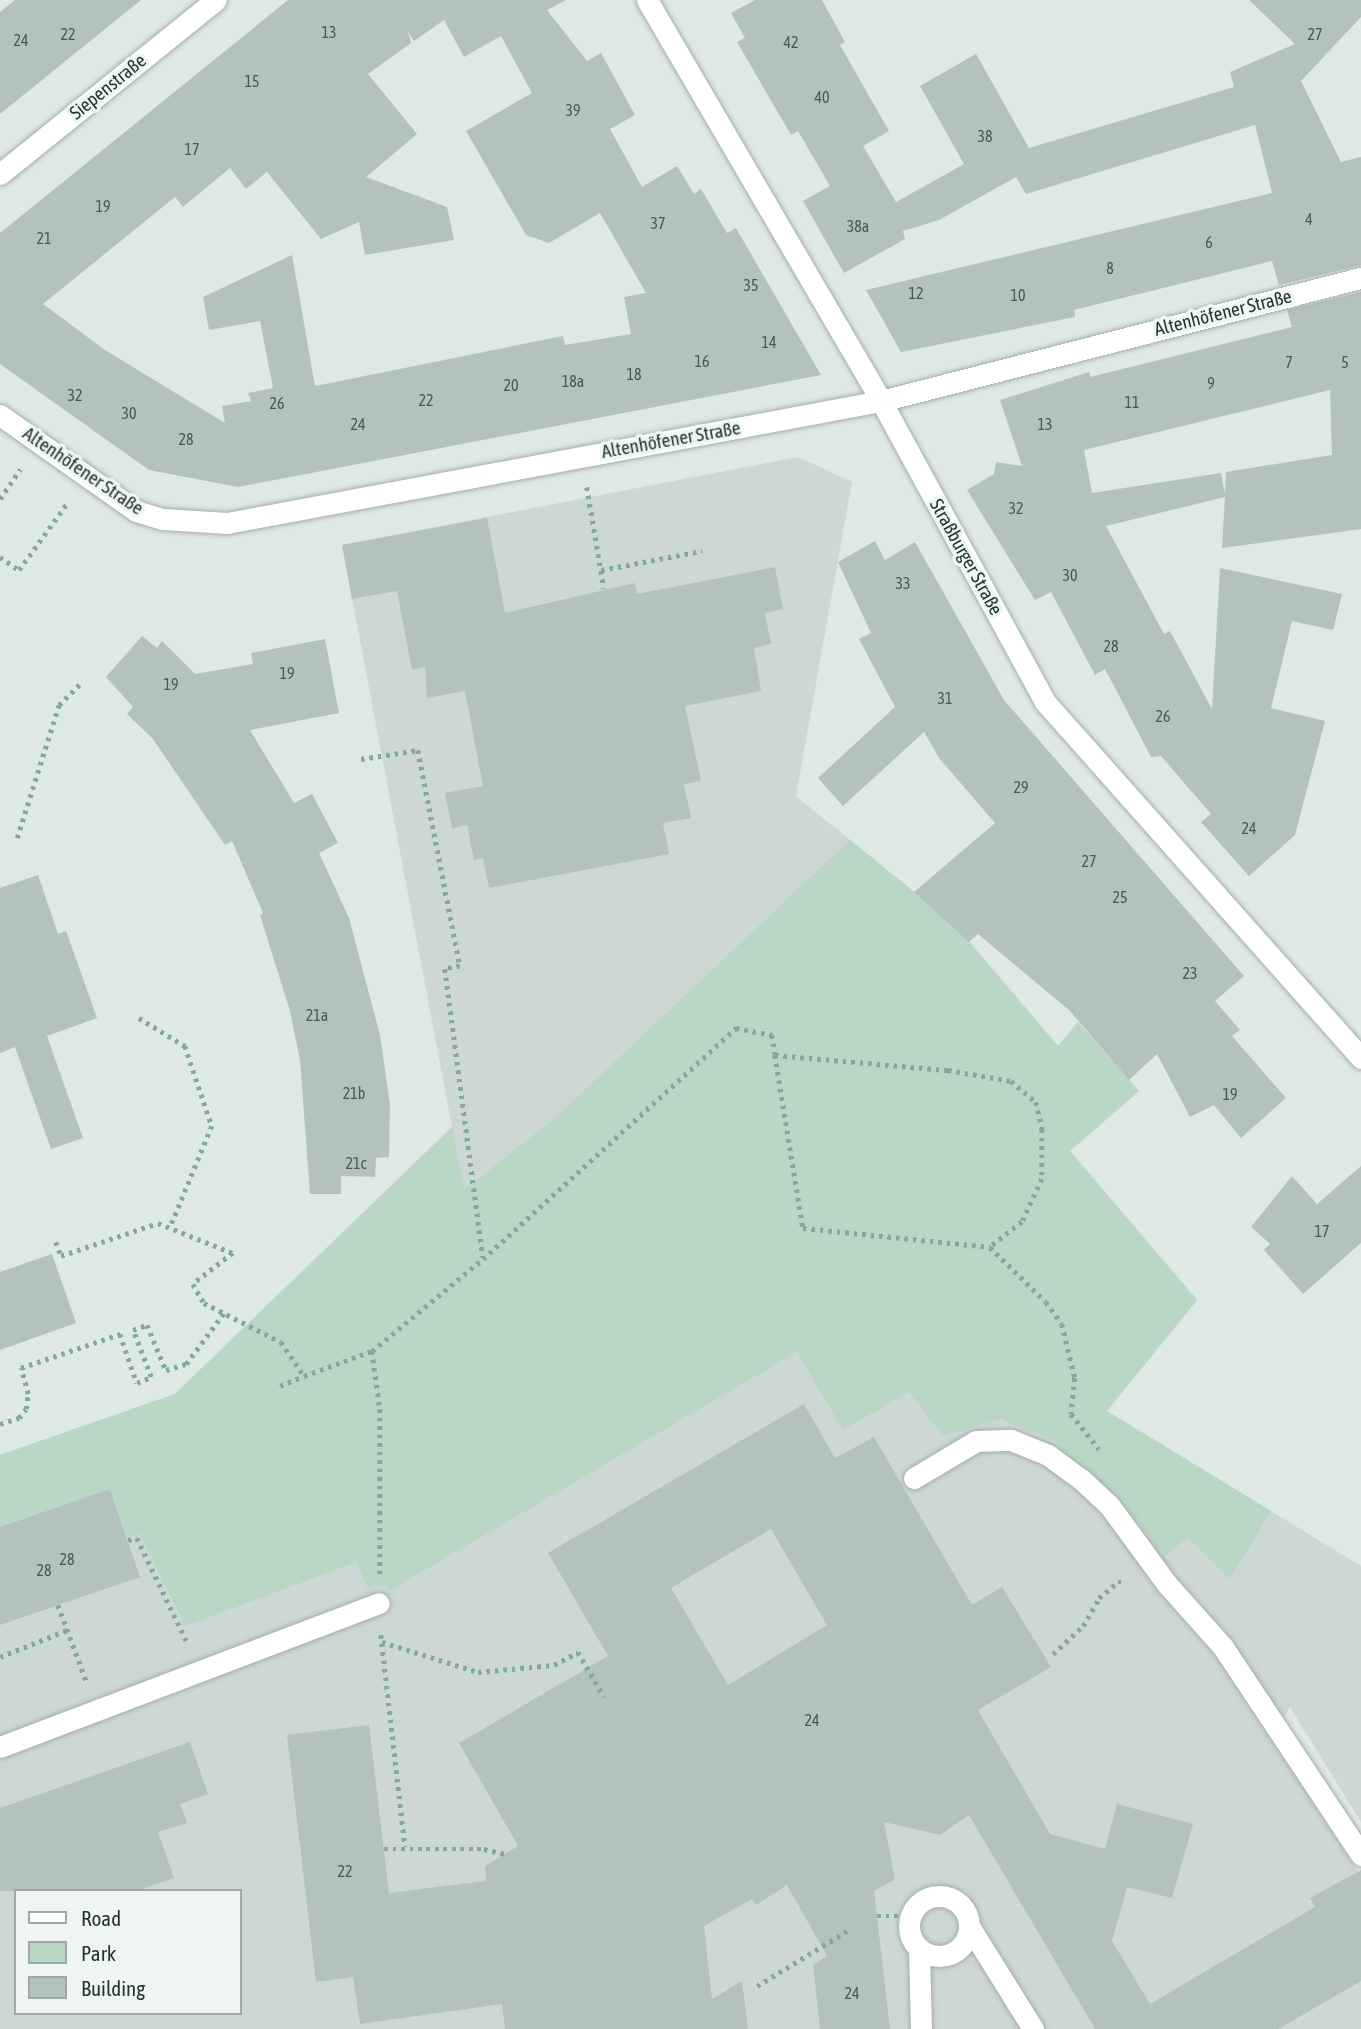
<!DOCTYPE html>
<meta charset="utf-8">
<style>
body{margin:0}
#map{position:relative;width:1361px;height:2029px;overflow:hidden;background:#dee8e5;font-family:"Asap Condensed",sans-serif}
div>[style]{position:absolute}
.built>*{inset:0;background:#cdd7d4}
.green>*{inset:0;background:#b9d7c4}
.building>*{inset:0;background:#b4c2be}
.path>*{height:4.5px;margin-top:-2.25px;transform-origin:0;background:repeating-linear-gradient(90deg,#82a8a0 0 3.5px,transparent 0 8.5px)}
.roads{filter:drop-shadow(0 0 2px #a2afac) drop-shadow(0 0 2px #a2afac)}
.service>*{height:21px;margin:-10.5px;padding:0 10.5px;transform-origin:10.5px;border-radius:10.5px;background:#fff}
.service>.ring{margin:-10.5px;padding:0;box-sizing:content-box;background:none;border:21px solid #fff;border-radius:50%}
.minor>*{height:21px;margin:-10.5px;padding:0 10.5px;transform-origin:10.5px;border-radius:10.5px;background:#fff}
span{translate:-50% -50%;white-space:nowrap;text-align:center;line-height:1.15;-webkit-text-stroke:7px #eef5f2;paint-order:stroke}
.number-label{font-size:16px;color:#465955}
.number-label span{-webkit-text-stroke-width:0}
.street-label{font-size:19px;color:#223632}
.legend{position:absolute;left:14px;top:1889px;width:228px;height:126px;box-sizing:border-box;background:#eef5f2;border:2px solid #9ca9a5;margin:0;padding:9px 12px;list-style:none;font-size:21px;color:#223632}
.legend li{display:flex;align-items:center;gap:14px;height:35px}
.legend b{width:35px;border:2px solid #9ca9a5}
</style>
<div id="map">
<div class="built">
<div style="clip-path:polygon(evenodd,798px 457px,852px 482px,796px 796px,955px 925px,1058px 1046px,1078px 1022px,1139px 1091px,1070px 1151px,1197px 1300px,1107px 1411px,1361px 1566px,1361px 1822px,1290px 1707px,1272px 1737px,1361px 1877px,1361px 2029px,0 2029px,0 1455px,175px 1394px,452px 1127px,342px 545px,798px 457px,16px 1891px,240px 1891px,240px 2013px,16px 2013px,16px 1891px)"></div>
</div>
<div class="green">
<div style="clip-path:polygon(850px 840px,955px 925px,1058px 1046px,1078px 1022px,1139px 1091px,1070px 1151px,1197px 1300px,1107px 1411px,1271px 1511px,1230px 1579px,1188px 1537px,1163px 1558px,1139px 1523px,1052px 1439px,1001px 1419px,943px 1436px,909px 1392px,843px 1430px,797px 1352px,389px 1591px,386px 1585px,367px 1587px,357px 1562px,185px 1626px,140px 1534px,127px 1537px,110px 1489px,0 1527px,0 1455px,175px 1394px,452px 1127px,464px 1189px,472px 1184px,555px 1118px)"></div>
</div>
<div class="building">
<div style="clip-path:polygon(15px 0,141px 0,0 114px,0 12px)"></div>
<div style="clip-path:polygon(evenodd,288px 0,566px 0,547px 10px,587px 61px,601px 53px,635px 115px,610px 129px,642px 187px,677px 166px,694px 194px,701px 189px,727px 233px,736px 228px,821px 375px,238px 487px,149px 470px,0 364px,0 233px,288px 0,444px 20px,464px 57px,501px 36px,532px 93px,466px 131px,526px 235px,549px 243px,600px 213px,646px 293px,624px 297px,631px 334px,565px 345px,563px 336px,315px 386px,292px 255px,203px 297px,209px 330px,260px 321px,273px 388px,248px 393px,251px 401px,222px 406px,225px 423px,105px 350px,43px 304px,175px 197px,183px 207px,230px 168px,246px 189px,267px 172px,321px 239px,359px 222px,365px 255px,454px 240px,447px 207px,366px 177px,417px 134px,368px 74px,411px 43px,408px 32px,414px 41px,444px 20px)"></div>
<div style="clip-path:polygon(755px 0,822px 0,845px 42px,840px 45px,889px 131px,863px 146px,896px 202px,964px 164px,920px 86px,976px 54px,1029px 148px,1234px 87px,1230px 72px,1295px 44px,1249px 0,1361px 0,1361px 17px,1301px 81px,1341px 162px,1361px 157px,1361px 265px,1279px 285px,1272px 261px,1074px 310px,1075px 317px,901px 352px,866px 290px,1272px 193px,1255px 125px,1026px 194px,1016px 177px,939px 220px,903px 231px,905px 239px,844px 273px,803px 201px,830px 186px,798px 131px,791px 135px,737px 42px,745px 38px,731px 13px)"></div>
<div style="clip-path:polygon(evenodd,1361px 292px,1361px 529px,1222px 548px,1225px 497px,1106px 526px,1164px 634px,1170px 631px,1212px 709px,1220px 568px,1342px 594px,1333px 630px,1292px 621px,1271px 708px,1325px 721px,1295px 835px,1249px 876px,1201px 822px,1211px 814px,1161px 756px,1151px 757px,1105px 669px,1095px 675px,1051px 592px,1035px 600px,967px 490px,994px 474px,996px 462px,1022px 466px,1000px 400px,1089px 372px,1090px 377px,1292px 327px,1287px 310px,1361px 292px,1330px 390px,1332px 455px,1226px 472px,1225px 494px,1221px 473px,1092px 493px,1084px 450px,1330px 390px)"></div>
<div style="clip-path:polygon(487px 518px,505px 613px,635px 583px,637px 594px,775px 567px,783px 609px,765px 613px,771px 644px,754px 648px,761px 691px,685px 706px,701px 781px,684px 784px,691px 818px,663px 823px,669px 854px,489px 888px,483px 858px,474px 860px,467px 825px,452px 828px,445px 793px,483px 786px,465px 691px,427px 698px,425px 667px,412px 670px,397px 591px,352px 599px,342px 545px)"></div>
<div style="clip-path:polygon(875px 541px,885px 560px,915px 542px,1004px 700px,1244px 976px,1215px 1001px,1240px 1030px,1232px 1036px,1286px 1098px,1241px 1138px,1214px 1105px,1190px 1117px,1157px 1054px,1129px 1080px,1069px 1010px,978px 934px,969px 942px,914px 892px,995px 823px,939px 758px,924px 732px,843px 806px,818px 778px,895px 707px,859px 639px,871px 633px,838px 562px)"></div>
<div style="clip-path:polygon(142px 636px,157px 648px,162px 641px,195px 674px,253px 664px,251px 653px,325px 639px,339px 713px,250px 730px,294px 803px,312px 794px,338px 843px,319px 853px,349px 918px,380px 1035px,390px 1105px,389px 1157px,376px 1158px,375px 1177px,341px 1176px,341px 1194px,310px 1194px,300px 1060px,290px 1011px,260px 915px,263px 913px,232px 841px,225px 845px,153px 739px,127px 714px,133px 707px,106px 677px)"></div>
<div style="clip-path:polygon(38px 875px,58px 934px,66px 931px,97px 1018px,47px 1036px,83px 1138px,51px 1149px,15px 1047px,0 1053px,0 888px)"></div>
<div style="clip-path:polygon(1361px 1166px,1361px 1243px,1303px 1294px,1264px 1250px,1270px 1244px,1251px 1227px,1292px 1176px,1317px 1204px)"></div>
<div style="clip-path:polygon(52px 1254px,76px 1323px,0 1350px,0 1272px)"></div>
<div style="clip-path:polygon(evenodd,804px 1404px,835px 1458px,874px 1437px,972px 1605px,1002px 1587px,1051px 1667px,978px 1710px,1050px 1834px,1105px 1849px,1117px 1804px,1193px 1824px,1172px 1898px,1127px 1887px,1112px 1941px,1150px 2004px,1315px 1907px,1310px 1898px,1361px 1870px,1361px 1981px,1278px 2029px,1095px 2029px,969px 1815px,940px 1835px,884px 1822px,895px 1879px,874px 1891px,890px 2029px,820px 2029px,813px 1965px,827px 1956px,787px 1885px,756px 1905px,752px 1899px,704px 1926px,712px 1999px,742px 1981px,748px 2029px,505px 2029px,502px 2004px,360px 2024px,353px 1977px,316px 1982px,287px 1735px,369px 1725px,389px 1893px,486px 1881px,485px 1866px,518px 1846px,459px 1743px,608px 1656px,548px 1553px,804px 1404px,771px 1529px,827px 1625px,728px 1685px,671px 1588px,771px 1529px)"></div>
<div style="clip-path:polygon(110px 1489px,140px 1577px,0 1625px,0 1527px)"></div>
<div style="clip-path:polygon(190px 1742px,208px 1794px,180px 1804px,187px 1823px,158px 1832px,174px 1878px,137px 1891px,0 1891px,0 1808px)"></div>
</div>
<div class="path">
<div style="left:587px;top:487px;width:103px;rotate:80.5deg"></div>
<div style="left:0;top:499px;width:36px;rotate:-56deg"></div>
<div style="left:0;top:557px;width:23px;rotate:34deg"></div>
<div style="left:19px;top:570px;width:84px;rotate:-54.2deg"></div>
<div style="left:601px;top:570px;width:103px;rotate:-10.7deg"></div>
<div style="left:361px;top:759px;width:58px;rotate:-9deg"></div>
<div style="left:418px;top:750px;width:220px;rotate:79deg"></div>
<div style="left:460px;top:966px;width:15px;rotate:169deg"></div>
<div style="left:445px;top:969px;width:291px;rotate:82.5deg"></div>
<div style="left:17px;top:838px;width:139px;rotate:-72.5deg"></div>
<div style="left:59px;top:705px;width:33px;rotate:-45deg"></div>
<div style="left:139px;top:1018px;width:54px;rotate:31.3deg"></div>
<div style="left:185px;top:1046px;width:84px;rotate:71.4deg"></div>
<div style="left:212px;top:1126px;width:110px;rotate:112.4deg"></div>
<div style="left:775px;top:1055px;width:175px;rotate:80.8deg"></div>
<div style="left:803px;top:1228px;width:188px;rotate:5.8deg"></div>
<div style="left:56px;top:1242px;width:15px;rotate:70deg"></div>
<div style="left:61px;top:1256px;width:102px;rotate:-18.8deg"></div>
<div style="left:158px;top:1223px;width:81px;rotate:21.8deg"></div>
<div style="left:233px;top:1253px;width:51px;rotate:142.2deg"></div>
<div style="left:193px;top:1284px;width:22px;rotate:60deg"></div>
<div style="left:204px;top:1303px;width:86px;rotate:26.9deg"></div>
<div style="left:281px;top:1342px;width:41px;rotate:55.9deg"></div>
<div style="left:304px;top:1376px;width:72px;rotate:-20.2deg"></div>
<div style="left:372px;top:1351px;width:144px;rotate:-39.7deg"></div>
<div style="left:483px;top:1259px;width:343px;rotate:-42.4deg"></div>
<div style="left:736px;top:1028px;width:37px;rotate:11deg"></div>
<div style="left:772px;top:1035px;width:20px;rotate:81deg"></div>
<div style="left:775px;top:1055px;width:174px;rotate:5deg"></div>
<div style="left:948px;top:1070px;width:64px;rotate:9.9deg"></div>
<div style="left:1011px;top:1081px;width:33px;rotate:40deg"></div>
<div style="left:1036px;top:1102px;width:28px;rotate:77deg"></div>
<div style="left:1042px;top:1129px;width:50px;rotate:90deg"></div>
<div style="left:1042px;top:1179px;width:47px;rotate:114.9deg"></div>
<div style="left:1022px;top:1222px;width:41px;rotate:142deg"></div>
<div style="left:990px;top:1247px;width:78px;rotate:44.5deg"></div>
<div style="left:1046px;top:1302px;width:27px;rotate:54deg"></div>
<div style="left:1062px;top:1324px;width:56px;rotate:76.5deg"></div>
<div style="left:1075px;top:1378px;width:36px;rotate:96deg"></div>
<div style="left:1071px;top:1414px;width:45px;rotate:51.3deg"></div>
<div style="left:372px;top:1351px;width:59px;rotate:82.1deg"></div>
<div style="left:380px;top:1409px;width:165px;rotate:90deg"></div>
<div style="left:280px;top:1386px;width:26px;rotate:-23deg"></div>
<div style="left:0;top:1424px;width:20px;rotate:-18deg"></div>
<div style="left:19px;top:1418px;width:11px;rotate:-52deg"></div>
<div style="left:26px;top:1409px;width:15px;rotate:-82deg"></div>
<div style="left:28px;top:1394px;width:27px;rotate:-105deg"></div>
<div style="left:21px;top:1368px;width:105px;rotate:-19deg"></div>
<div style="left:120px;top:1334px;width:52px;rotate:70.9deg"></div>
<div style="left:137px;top:1383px;width:15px;rotate:-23deg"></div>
<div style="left:151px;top:1377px;width:50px;rotate:-111deg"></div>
<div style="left:133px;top:1330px;width:15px;rotate:-20deg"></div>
<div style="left:147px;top:1325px;width:49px;rotate:67.1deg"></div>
<div style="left:166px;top:1370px;width:21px;rotate:-17deg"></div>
<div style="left:186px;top:1364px;width:64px;rotate:-53.3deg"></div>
<div style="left:128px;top:1540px;width:9px;rotate:-13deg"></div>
<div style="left:137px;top:1538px;width:115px;rotate:64.3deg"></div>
<div style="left:58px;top:1605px;width:83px;rotate:69.6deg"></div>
<div style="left:381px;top:1635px;width:213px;rotate:83.5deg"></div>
<div style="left:382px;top:1642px;width:101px;rotate:17.4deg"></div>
<div style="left:478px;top:1672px;width:76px;rotate:-5.3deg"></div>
<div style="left:554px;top:1665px;width:27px;rotate:-28deg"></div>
<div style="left:578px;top:1652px;width:52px;rotate:60deg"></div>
<div style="left:1053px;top:1654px;width:41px;rotate:-43deg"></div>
<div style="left:1083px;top:1626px;width:32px;rotate:-60deg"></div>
<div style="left:1099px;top:1598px;width:25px;rotate:-40deg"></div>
<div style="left:1118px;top:1582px;width:8px"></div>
<div style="left:0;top:1657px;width:72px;rotate:-21.9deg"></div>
<div style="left:384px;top:1849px;width:100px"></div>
<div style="left:484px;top:1849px;width:22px;rotate:13deg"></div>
<div style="left:877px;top:1916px;width:33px"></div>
<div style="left:757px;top:1986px;width:105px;rotate:-31.4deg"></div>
</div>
<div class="roads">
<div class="service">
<div style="left:914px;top:1478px;width:72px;rotate:-30.8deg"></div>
<div style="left:976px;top:1441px;width:35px;rotate:-2deg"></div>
<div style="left:1011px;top:1440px;width:40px;rotate:22deg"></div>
<div style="left:1048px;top:1455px;width:42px;rotate:36.3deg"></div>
<div style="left:1082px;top:1480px;width:37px;rotate:43deg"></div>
<div style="left:1109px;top:1505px;width:97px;rotate:53.8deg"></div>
<div style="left:1166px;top:1583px;width:86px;rotate:48.3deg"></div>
<div style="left:1223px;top:1647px;width:250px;rotate:56.4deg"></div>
<div style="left:0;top:1747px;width:405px;rotate:-20.8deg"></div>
<div class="ring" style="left:909px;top:1896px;width:39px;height:39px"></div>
<div style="left:969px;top:1926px;width:121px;rotate:58.1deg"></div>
<div style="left:919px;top:1949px;width:80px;rotate:88.6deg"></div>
</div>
<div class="minor">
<div style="left:647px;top:0;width:464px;rotate:59.7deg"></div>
<div style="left:881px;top:401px;width:343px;rotate:61.4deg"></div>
<div style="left:1045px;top:702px;width:476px;rotate:48.4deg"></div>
<div style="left:0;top:174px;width:277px;rotate:-38.9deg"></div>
<div style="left:0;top:415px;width:166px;rotate:35.2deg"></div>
<div style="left:136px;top:511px;width:28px;rotate:17deg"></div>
<div style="left:163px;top:519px;width:64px;rotate:3.6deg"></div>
<div style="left:227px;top:523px;width:665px;rotate:-10.57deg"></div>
<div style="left:881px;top:401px;width:496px;rotate:-14.4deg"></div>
</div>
</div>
<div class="number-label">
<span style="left:329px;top:32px">13</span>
<span style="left:68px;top:34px">22</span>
<span style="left:1315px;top:34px">27</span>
<span style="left:21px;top:40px">24</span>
<span style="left:791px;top:42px">42</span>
<span style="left:252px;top:81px">15</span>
<span style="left:822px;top:97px">40</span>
<span style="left:573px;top:110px">39</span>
<span style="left:985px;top:136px">38</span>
<span style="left:192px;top:149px">17</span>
<span style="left:103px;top:206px">19</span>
<span style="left:1309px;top:219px">4</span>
<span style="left:658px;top:223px">37</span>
<span style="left:858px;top:226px">38a</span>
<span style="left:44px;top:238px">21</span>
<span style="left:1209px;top:242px">6</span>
<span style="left:1110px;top:268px">8</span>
<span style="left:751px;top:285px">35</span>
<span style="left:916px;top:293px">12</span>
<span style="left:1018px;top:295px">10</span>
<span style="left:769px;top:342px">14</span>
<span style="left:702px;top:361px">16</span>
<span style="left:1289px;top:362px">7</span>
<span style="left:1345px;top:362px">5</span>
<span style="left:634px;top:374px">18</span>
<span style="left:573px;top:381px">18a</span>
<span style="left:1211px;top:383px">9</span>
<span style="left:511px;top:385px">20</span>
<span style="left:75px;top:395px">32</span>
<span style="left:426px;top:400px">22</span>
<span style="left:1132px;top:402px">11</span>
<span style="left:277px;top:403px">26</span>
<span style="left:129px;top:413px">30</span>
<span style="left:358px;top:424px">24</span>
<span style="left:1045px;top:424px">13</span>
<span style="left:186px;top:439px">28</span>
<span style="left:1016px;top:508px">32</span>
<span style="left:1070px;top:575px">30</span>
<span style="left:903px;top:583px">33</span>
<span style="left:1111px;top:646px">28</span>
<span style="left:287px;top:673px">19</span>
<span style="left:171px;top:684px">19</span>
<span style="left:945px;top:698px">31</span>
<span style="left:1163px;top:716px">26</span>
<span style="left:1021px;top:787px">29</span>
<span style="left:1249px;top:828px">24</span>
<span style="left:1089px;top:861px">27</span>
<span style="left:1120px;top:897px">25</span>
<span style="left:1190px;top:973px">23</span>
<span style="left:317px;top:1015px">21a</span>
<span style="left:354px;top:1093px">21b</span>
<span style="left:1230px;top:1094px">19</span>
<span style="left:356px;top:1163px">21c</span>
<span style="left:1322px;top:1231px">17</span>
<span style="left:67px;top:1559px">28</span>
<span style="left:44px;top:1570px">28</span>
<span style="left:812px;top:1720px">24</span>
<span style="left:345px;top:1871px">22</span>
<span style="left:852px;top:1993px">24</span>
</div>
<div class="street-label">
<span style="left:108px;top:87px;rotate:-39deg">Siepenstraße</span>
<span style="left:1223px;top:313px;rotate:-14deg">Altenhöfener Straße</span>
<span style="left:671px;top:440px;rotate:-10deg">Altenhöfener Straße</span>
<span style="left:83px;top:471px;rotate:34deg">Altenhöfener Straße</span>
<span style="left:966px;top:557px;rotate:61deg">Straßburger Straße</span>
</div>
<ul class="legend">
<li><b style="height:9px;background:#fff"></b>Road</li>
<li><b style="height:19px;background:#b9d7c4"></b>Park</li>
<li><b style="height:19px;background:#b4c2be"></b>Building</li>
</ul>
</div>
